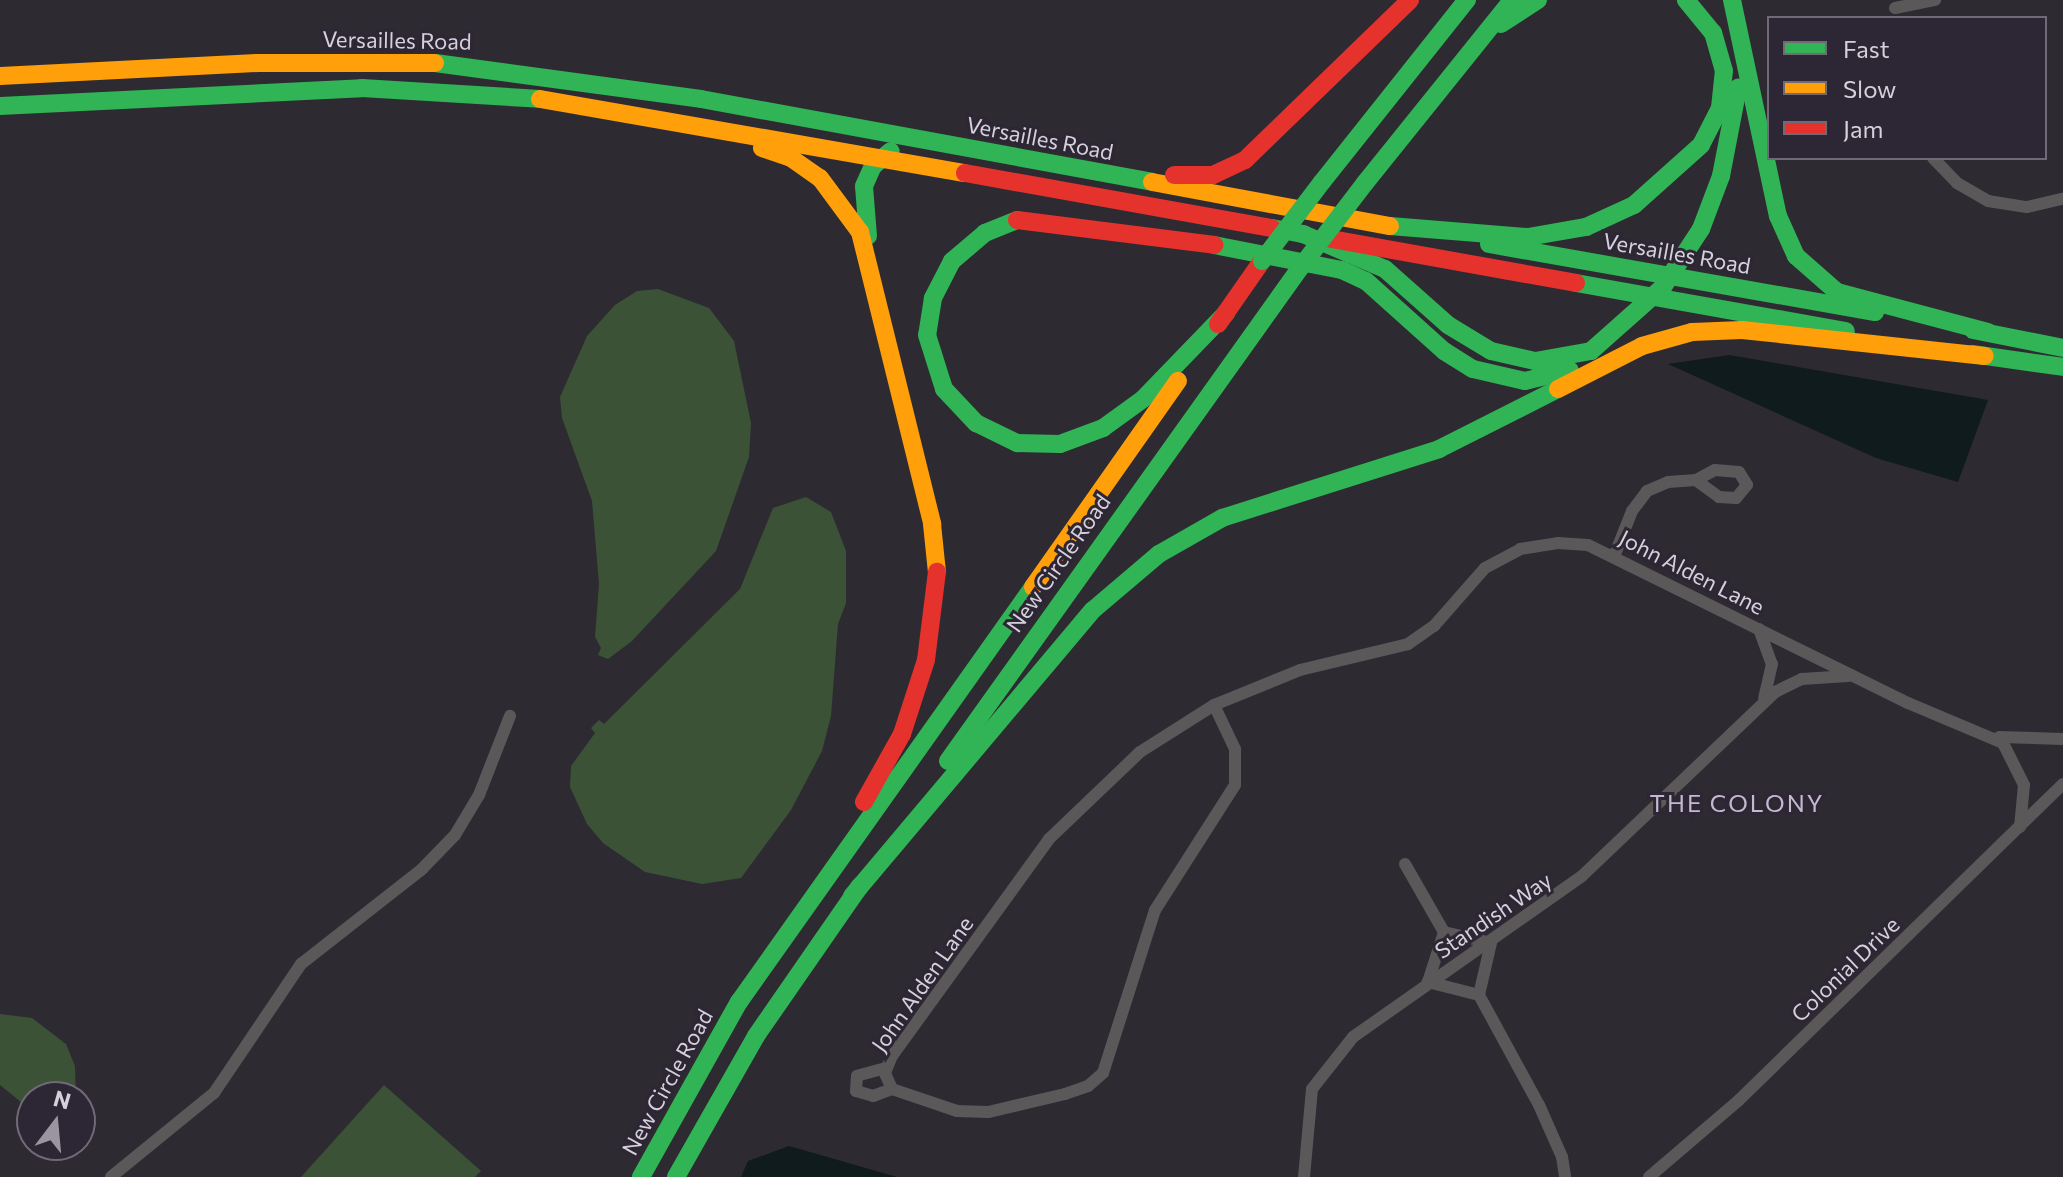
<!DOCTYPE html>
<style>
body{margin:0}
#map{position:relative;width:2063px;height:1177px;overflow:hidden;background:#2d2a32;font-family:Commissioner,sans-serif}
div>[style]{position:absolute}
.green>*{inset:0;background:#3b5237}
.water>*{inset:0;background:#0f1b1d}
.street>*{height:12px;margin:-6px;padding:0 6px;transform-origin:6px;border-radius:6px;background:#5b5859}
.fast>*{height:18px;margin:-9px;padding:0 9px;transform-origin:9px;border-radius:9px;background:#30b455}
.slow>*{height:18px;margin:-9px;padding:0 9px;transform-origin:9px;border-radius:9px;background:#ff9f0a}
.jam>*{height:18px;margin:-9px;padding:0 9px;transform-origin:9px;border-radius:9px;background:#e5322d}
.fast-bridge>*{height:18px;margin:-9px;padding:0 9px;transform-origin:9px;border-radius:9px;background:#30b455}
span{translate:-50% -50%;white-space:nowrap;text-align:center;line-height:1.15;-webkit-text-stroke:6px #2d2635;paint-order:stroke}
.street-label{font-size:22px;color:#d5d0da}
.neighbourhood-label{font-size:24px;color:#c3bacf;letter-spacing:2px}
.legend{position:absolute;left:1767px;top:16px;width:280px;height:144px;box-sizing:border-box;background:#2d2635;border:2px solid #706a77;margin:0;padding:10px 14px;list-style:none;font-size:24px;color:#d5d0da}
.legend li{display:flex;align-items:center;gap:16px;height:40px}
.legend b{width:40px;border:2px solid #706a77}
.north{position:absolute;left:16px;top:1081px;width:80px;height:80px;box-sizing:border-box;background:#2d2635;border:2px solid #706a77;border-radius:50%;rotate:16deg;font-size:22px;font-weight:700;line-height:32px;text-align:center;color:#d5d0da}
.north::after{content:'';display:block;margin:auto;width:28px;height:36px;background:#9a969f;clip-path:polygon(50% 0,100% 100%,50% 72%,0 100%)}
</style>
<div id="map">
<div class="green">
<div style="clip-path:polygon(658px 289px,709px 308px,734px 341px,751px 423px,749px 457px,716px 551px,632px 641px,608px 659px,598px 655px,601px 648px,595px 637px,599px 584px,592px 501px,562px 418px,560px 397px,587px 336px,615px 305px,637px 291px)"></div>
<div style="clip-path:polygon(806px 497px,831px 512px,846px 551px,846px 603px,838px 624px,831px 716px,822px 751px,791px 810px,741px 878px,702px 884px,645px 872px,603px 843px,587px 824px,570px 787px,571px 766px,595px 733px,591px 728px,599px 720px,604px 724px,740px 589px,773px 508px)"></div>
<div style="clip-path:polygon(0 1014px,32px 1018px,66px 1044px,75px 1066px,76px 1097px,32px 1097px,32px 1111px,0 1085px)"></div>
<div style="clip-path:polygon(384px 1085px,481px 1171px,475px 1177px,301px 1177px)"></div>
</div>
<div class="water">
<div style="clip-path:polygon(1729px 355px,1988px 400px,1958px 482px,1876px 458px,1668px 364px)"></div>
<div style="clip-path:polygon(789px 1146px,897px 1177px,741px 1177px,748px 1161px)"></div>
</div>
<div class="street">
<div style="left:1895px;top:8px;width:41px;rotate:-11.3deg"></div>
<div style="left:1933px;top:158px;width:35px;rotate:46deg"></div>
<div style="left:1957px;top:183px;width:36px;rotate:30deg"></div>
<div style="left:1988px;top:201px;width:39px;rotate:9deg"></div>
<div style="left:2027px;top:207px;width:37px;rotate:-13deg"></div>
<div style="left:1615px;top:554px;width:46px;rotate:-68.4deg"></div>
<div style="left:1632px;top:511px;width:25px;rotate:-53deg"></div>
<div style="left:1647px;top:491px;width:23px;rotate:-23deg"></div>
<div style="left:1668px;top:482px;width:28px;rotate:-4deg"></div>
<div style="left:1696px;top:480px;width:21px;rotate:-28deg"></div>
<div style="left:1715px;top:470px;width:24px;rotate:5deg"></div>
<div style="left:1739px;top:472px;width:15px;rotate:58deg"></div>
<div style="left:1747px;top:485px;width:17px;rotate:130deg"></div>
<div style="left:1736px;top:498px;width:17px;rotate:-177deg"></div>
<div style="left:1719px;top:497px;width:29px;rotate:-144deg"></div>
<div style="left:1759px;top:629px;width:37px;rotate:70deg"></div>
<div style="left:1772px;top:664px;width:35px;rotate:103deg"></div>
<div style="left:1214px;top:705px;width:49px;rotate:64.5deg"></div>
<div style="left:1235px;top:749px;width:36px;rotate:90deg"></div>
<div style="left:1235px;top:785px;width:148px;rotate:122.6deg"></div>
<div style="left:1155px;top:910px;width:171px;rotate:107.7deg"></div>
<div style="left:1103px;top:1073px;width:20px;rotate:139deg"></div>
<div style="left:1088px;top:1086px;width:24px;rotate:161deg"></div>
<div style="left:1065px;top:1094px;width:79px;rotate:166.8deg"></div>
<div style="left:988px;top:1112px;width:31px;rotate:-178deg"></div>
<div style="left:957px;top:1111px;width:69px;rotate:-161.3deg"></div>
<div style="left:892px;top:1089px;width:17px;rotate:-114deg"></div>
<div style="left:885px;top:1073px;width:18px;rotate:-68deg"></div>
<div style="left:892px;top:1056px;width:268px;rotate:-54.1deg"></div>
<div style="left:1049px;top:839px;width:126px;rotate:-43.7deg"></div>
<div style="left:1140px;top:752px;width:88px;rotate:-32.4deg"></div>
<div style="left:1214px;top:705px;width:93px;rotate:-22.1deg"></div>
<div style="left:1300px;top:670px;width:111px;rotate:-13.5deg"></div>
<div style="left:1408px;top:644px;width:32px;rotate:-35deg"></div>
<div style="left:1434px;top:626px;width:77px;rotate:-48.7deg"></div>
<div style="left:1485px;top:568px;width:40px;rotate:-28deg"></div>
<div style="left:1520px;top:549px;width:38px;rotate:-9deg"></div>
<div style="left:1558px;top:543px;width:30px;rotate:4deg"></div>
<div style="left:1588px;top:545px;width:357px;rotate:26.3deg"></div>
<div style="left:1908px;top:703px;width:103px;rotate:22.8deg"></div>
<div style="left:2003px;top:743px;width:47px;rotate:63.4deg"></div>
<div style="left:2024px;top:785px;width:42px;rotate:95.4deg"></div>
<div style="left:1999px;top:737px;width:64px;rotate:1.8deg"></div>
<div style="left:1405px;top:864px;width:78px;rotate:60.2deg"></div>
<div style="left:1444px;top:932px;width:48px;rotate:13.2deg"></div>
<div style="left:1491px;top:943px;width:53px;rotate:103deg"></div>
<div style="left:1479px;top:995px;width:53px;rotate:-165.7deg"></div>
<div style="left:1428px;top:982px;width:52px;rotate:-72.3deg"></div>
<div style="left:1479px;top:995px;width:125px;rotate:61.4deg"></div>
<div style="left:1539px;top:1105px;width:57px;rotate:66.1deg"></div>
<div style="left:1562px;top:1157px;width:20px;rotate:81deg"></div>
<div style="left:886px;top:1068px;width:30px;rotate:165deg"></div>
<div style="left:857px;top:1076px;width:15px;rotate:94deg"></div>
<div style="left:856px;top:1091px;width:18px;rotate:16deg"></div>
<div style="left:873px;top:1096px;width:20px;rotate:-20deg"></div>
<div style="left:111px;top:1177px;width:133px;rotate:-39.2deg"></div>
<div style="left:214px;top:1093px;width:156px;rotate:-56deg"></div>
<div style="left:301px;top:964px;width:154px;rotate:-38.1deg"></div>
<div style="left:422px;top:869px;width:47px;rotate:-45.9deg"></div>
<div style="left:455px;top:835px;width:47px;rotate:-59deg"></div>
<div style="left:479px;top:795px;width:85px;rotate:-68.6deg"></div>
<div style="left:1304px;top:1177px;width:88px;rotate:-84.8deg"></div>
<div style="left:1312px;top:1089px;width:66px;rotate:-51.7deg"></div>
<div style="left:1353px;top:1037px;width:280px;rotate:-35.1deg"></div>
<div style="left:1582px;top:876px;width:267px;rotate:-43.6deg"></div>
<div style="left:1775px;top:692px;width:30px;rotate:-26deg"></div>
<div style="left:1802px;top:679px;width:46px;rotate:-3.7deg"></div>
<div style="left:1649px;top:1177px;width:117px;rotate:-40.5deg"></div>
<div style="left:1738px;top:1101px;width:454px;rotate:-44.3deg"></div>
</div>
<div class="fast">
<div style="left:1732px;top:0;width:221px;rotate:78deg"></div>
<div style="left:1778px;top:216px;width:44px;rotate:65.8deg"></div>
<div style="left:1796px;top:256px;width:55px;rotate:41.3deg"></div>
<div style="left:1837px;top:292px;width:156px;rotate:14.8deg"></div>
<div style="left:1501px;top:24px;width:44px;rotate:-33deg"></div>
<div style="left:435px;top:63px;width:268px;rotate:7.7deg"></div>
<div style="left:701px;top:99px;width:459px;rotate:10.4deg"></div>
<div style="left:0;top:106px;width:362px;rotate:-2.8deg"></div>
<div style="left:362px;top:88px;width:178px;rotate:3.5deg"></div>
<div style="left:1322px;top:182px;width:233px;rotate:-51.5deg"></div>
<div style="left:1365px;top:183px;width:235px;rotate:-51.2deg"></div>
<div style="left:1017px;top:220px;width:35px;rotate:158deg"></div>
<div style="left:985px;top:233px;width:43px;rotate:139.7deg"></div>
<div style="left:952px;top:261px;width:42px;rotate:117.2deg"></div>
<div style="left:933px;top:298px;width:37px;rotate:99deg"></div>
<div style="left:927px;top:335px;width:57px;rotate:72.5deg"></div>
<div style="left:944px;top:389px;width:47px;rotate:46.7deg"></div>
<div style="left:976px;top:423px;width:46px;rotate:26deg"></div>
<div style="left:1017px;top:443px;width:43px;rotate:1.3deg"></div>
<div style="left:1060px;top:444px;width:46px;rotate:-20.4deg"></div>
<div style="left:1103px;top:428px;width:49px;rotate:-35.9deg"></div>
<div style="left:1143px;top:399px;width:120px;rotate:-46deg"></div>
<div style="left:1390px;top:226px;width:138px;rotate:4.6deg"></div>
<div style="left:1528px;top:237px;width:59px;rotate:-9.8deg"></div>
<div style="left:1586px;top:227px;width:53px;rotate:-24.6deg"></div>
<div style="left:1634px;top:205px;width:90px;rotate:-41.8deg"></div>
<div style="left:1701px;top:145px;width:42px;rotate:-62.8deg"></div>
<div style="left:1720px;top:108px;width:37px;rotate:-84deg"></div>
<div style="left:1724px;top:71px;width:40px;rotate:-106deg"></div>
<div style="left:1713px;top:33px;width:43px;rotate:-129.3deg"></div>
<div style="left:1272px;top:228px;width:32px;rotate:11deg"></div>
<div style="left:1303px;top:234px;width:89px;rotate:23.1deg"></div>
<div style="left:1385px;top:269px;width:84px;rotate:41.6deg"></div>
<div style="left:1448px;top:325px;width:50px;rotate:31.2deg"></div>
<div style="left:1491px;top:351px;width:45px;rotate:12.8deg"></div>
<div style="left:1535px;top:361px;width:57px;rotate:-10.1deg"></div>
<div style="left:1701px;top:229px;width:57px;rotate:-69.3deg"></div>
<div style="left:1721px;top:176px;width:90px;rotate:-79.1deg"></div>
<div style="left:868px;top:236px;width:50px;rotate:-94.6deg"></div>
<div style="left:864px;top:186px;width:22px;rotate:-66deg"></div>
<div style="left:873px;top:166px;width:23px;rotate:-40deg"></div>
<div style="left:1489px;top:244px;width:392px;rotate:10deg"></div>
<div style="left:1214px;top:245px;width:130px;rotate:11.1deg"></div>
<div style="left:1342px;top:270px;width:26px;rotate:25deg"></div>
<div style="left:1366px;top:281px;width:105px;rotate:41.9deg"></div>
<div style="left:1444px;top:351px;width:34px;rotate:32deg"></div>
<div style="left:1473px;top:369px;width:53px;rotate:13deg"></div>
<div style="left:1525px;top:381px;width:46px;rotate:-13.7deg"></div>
<div style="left:1576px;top:283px;width:274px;rotate:10.1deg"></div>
<div style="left:1973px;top:330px;width:92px;rotate:11.3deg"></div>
<div style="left:1972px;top:354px;width:92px;rotate:8.1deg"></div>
<div style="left:948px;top:761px;width:606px;rotate:-54.47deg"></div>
<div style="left:852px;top:896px;width:374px;rotate:-49.9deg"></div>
<div style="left:1093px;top:610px;width:87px;rotate:-40.3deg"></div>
<div style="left:1159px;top:554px;width:73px;rotate:-29.7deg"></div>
<div style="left:1222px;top:518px;width:228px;rotate:-17.6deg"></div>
<div style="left:1439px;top:449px;width:133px;rotate:-26.8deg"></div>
<div style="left:641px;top:1177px;width:201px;rotate:-60.8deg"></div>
<div style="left:739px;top:1002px;width:509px;rotate:-54.68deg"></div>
<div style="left:676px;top:1177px;width:162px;rotate:-60.4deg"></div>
<div style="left:756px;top:1036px;width:183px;rotate:-55.3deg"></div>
</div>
<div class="slow">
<div style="left:0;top:76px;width:259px;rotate:-2.9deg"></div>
<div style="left:259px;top:63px;width:176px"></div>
<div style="left:540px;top:99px;width:431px;rotate:9.9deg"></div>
<div style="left:762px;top:148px;width:31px;rotate:19deg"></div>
<div style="left:791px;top:158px;width:35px;rotate:35deg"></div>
<div style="left:820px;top:178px;width:67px;rotate:53.5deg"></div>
<div style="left:860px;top:232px;width:301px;rotate:76.1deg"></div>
<div style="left:932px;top:524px;width:48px;rotate:84.1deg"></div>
<div style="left:1152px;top:182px;width:242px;rotate:10.5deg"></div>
<div style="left:1558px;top:389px;width:94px;rotate:-27.1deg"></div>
<div style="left:1642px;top:346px;width:52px;rotate:-15.6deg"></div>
<div style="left:1692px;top:332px;width:50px;rotate:-2.3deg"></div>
<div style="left:1742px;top:330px;width:244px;rotate:6.1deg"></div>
<div style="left:1033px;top:587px;width:252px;rotate:-54.9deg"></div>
</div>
<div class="jam">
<div style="left:965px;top:173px;width:312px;rotate:10.2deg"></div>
<div style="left:1174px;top:175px;width:39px"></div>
<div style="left:1213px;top:175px;width:35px;rotate:-25deg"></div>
<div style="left:1245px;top:160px;width:230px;rotate:-44.1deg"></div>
<div style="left:1017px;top:220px;width:199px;rotate:7.2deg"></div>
<div style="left:1326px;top:238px;width:254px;rotate:10.2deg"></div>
<div style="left:1218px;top:324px;width:77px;rotate:-55.1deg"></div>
<div style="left:864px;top:802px;width:78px;rotate:-60.8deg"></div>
<div style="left:902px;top:734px;width:78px;rotate:-72deg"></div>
<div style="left:926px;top:660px;width:89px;rotate:-82.9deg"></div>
</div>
<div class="fast-bridge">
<div style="left:1262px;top:261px;width:99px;rotate:-52.8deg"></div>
<div style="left:1300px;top:268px;width:107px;rotate:-52.6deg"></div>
<div style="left:1591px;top:351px;width:96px;rotate:-41.6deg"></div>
<div style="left:1663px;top:287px;width:69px;rotate:-56.8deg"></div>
</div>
<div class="street-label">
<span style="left:397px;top:40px;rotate:1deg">Versailles Road</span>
<span style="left:1040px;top:138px;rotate:11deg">Versailles Road</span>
<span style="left:1677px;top:253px;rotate:10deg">Versailles Road</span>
<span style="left:1058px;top:563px;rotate:-55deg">New Circle Road</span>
<span style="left:1692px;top:572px;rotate:27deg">John Alden Lane</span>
<span style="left:1493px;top:915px;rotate:-34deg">Standish Way</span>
<span style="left:1845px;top:969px;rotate:-44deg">Colonial Drive</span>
<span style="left:922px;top:984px;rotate:-55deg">John Alden Lane</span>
<span style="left:667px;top:1082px;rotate:-61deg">New Circle Road</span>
</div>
<div class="neighbourhood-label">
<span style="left:1737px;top:803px">THE COLONY</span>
</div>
<ul class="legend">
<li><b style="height:10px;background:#30b455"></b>Fast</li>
<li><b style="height:10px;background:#ff9f0a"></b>Slow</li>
<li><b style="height:10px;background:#e5322d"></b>Jam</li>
</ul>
<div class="north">N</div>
</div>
